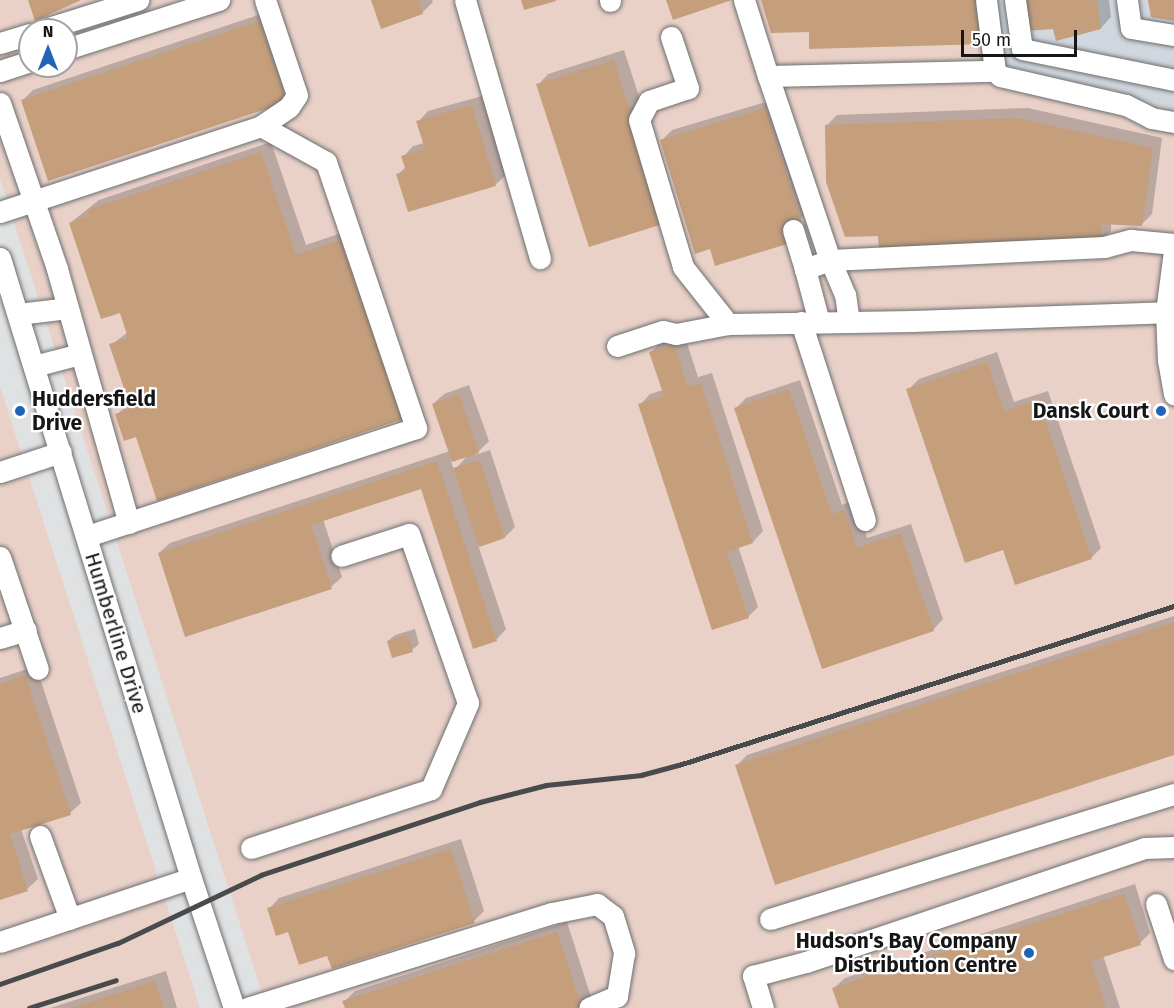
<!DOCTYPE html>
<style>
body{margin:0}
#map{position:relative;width:1174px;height:1008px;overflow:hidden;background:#dfe1e2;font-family:"Fira Sans",sans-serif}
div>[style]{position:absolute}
.built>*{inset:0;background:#d0d7de}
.industrial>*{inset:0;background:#e9d1c8}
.shadow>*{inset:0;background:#0003}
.building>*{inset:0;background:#c59e7c}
.roads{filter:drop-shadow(0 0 2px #6e6f70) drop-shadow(0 0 2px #6e6f70)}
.minor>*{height:21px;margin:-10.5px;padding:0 10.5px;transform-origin:10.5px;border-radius:10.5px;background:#fff}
.rail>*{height:4.5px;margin:-2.25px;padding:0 2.25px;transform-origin:2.25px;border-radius:2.25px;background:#494a4b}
.dots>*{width:16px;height:16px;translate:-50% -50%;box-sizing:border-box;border:3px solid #fff;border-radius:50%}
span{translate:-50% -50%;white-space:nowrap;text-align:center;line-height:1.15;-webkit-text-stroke:4.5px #fff;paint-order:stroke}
.poi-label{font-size:21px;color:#161617;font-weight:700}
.left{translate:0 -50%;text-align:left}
.right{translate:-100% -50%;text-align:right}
.street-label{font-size:21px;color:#161617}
.north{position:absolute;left:18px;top:18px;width:60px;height:60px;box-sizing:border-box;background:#fff;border:2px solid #a2a2a2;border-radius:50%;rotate:0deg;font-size:16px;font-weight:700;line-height:24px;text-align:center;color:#161617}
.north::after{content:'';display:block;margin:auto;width:21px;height:27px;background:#2163b4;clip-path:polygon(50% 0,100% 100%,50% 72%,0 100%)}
.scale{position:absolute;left:961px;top:30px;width:116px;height:27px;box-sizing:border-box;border:3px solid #161617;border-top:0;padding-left:8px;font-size:18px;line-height:21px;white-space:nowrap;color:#161617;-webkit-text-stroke:4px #fff;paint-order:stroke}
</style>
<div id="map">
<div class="built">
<div style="clip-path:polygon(994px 0,1174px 0,1174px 110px,1003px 67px)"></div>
</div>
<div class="industrial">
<div style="clip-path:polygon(evenodd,0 0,994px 0,1003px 67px,1174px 110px,1174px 1008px,267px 1008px,0 179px,0 0,30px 30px,66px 30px,66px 66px,30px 66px,30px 30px)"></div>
<div style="clip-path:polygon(0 387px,200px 1008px,0 1008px)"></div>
</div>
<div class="shadow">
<div style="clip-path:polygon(373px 0,432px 0,433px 2px,422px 13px)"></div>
<div style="clip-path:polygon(1022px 0,1109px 0,1111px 17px,1101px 28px)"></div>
<div style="clip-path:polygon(270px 11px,296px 90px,286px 101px,23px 100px,33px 90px)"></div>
<div style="clip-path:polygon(624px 50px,676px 211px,538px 85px,548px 74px)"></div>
<div style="clip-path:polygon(482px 96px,506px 175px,495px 185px,398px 174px,406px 167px,403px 157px,413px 146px,424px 143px,418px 122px,428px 111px)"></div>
<div style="clip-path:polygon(776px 99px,810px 209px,800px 220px,793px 222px,796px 232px,711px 247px,662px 140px,672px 130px)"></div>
<div style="clip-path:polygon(1028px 108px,1162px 138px,1152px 214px,1141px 225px,1111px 223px,1111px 231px,1101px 241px,879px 234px,827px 125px,837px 115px)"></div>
<div style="clip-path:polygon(271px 142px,306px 245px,359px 227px,137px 435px,117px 414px,131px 403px,111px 345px,128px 332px,121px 311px,70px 223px,99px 200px)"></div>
<div style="clip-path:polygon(684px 334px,698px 377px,712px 373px,763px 531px,753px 542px,738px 546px,758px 607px,748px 617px,640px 405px,650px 394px,663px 390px,651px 352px,661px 342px)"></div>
<div style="clip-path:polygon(997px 352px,1014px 402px,1048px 391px,1101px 548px,1091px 558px,1004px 548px,908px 390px,919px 379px)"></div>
<div style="clip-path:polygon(800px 380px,842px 505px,854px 500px,867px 538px,911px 524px,943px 619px,933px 630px,823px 667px,736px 408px,746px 398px)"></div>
<div style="clip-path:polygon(evenodd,469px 385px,489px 441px,475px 455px,490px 450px,515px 527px,505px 537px,478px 545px,506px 629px,496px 640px,422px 487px,323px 519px,342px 577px,331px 587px,159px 553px,170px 543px,450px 451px,433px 404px,444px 394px,469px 385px,468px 455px,460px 464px,454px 470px,451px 461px,468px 455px)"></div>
<div style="clip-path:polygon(1174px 616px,1174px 753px,737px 765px,747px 755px)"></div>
<div style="clip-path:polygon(415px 629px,419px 644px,412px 650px,388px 641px,395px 635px)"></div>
<div style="clip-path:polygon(36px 666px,81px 803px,70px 813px,21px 829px,38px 879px,27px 889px,0 898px,0 678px)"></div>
<div style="clip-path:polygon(461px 839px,484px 911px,474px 921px,328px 954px,289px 930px,269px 909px,279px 898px)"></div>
<div style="clip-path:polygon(1135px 884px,1150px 933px,1140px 943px,1103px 955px,1120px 1008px,840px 1008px,834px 988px,845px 978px)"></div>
<div style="clip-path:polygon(567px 922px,591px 997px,581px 1007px,346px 1008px,344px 1002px,355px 991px)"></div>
<div style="clip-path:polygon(166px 971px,177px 1008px,50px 1008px)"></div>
</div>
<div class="building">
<div style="clip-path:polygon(28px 0,81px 0,35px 21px)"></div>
<div style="clip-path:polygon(371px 0,418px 0,423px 14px,381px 29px)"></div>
<div style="clip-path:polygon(521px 0,556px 0,556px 1px,524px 10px)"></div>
<div style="clip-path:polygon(666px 0,732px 0,673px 20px)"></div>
<div style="clip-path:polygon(761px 0,982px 0,986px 44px,809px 49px,809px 32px,771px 33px)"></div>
<div style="clip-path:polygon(1021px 0,1097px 0,1101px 29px,1056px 41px,1053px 29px,1025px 31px)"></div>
<div style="clip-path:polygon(1148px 0,1174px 0,1174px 21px,1151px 17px)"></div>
<div style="clip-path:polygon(260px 21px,287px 102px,48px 181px,21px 100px)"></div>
<div style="clip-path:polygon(614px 60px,666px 223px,589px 247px,536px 84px)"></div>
<div style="clip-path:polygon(472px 105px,496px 186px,408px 212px,396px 174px,406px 171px,401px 156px,425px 149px,416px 121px)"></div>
<div style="clip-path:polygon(766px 108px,801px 221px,781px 227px,787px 244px,715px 266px,710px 249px,695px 254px,660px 140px)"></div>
<div style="clip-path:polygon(1017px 118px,1153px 148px,1142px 226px,1101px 224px,1102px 243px,879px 249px,878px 236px,845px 237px,826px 182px,825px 125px)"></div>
<div style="clip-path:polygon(261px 152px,296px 255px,349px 237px,409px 417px,157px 501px,136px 437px,124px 441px,115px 414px,131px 409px,109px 344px,128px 338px,120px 313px,101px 319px,69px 223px,89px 216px,87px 210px)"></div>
<div style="clip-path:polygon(674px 344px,688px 387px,701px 383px,753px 543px,727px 552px,749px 618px,712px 630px,638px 404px,664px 396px,649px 352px)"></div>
<div style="clip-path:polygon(987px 362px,1004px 411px,1038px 400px,1092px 559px,1015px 585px,1003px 550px,965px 563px,906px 389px)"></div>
<div style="clip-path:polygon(789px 389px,832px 514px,844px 510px,857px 548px,900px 533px,934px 631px,822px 669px,734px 408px)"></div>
<div style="clip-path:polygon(459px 394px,479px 453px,452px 462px,432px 404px)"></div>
<div style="clip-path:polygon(480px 460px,505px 538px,479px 547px,453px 468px)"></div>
<div style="clip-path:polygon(437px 461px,497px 641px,473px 649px,421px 489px,311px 525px,332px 589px,185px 637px,158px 553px)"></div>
<div style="clip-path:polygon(1174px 622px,1174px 755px,775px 885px,735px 765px)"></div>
<div style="clip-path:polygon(408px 635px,413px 652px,392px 658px,387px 641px)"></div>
<div style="clip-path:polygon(25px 675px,71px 815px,10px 834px,28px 891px,0 900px,0 684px)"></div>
<div style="clip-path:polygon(451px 849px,475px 923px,332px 969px,327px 956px,299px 965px,288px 932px,276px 936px,267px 908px)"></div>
<div style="clip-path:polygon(1124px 894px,1141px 945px,1091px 961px,1106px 1008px,839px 1008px,832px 988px)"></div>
<div style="clip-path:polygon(557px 932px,582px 1008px,345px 1008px,342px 1001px)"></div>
<div style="clip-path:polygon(155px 981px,164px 1008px,71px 1008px)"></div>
</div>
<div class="roads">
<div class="minor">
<div style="left:465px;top:0;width:269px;rotate:73.8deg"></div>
<div style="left:610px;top:0;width:1px;rotate:90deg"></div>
<div style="left:744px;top:0;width:80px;rotate:72.5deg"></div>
<div style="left:768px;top:76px;width:227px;rotate:-1.3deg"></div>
<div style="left:995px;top:71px;width:72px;rotate:-97.2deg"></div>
<div style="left:1015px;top:0;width:49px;rotate:81.9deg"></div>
<div style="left:1022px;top:49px;width:155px;rotate:11.5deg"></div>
<div style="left:1127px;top:0;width:28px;rotate:82deg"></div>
<div style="left:1131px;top:28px;width:44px;rotate:9.2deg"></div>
<div style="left:42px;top:30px;width:101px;rotate:-17.4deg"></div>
<div style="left:671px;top:37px;width:54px;rotate:71.6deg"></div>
<div style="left:688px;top:88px;width:41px;rotate:161.6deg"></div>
<div style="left:649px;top:101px;width:21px;rotate:118deg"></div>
<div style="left:639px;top:120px;width:153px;rotate:73.3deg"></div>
<div style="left:683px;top:267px;width:73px;rotate:51.7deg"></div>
<div style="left:0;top:43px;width:31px;rotate:-17deg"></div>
<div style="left:66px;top:49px;width:161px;rotate:-17.8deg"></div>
<div style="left:0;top:71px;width:32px;rotate:-18deg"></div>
<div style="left:995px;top:71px;width:7px;rotate:45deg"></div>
<div style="left:1000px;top:76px;width:129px;rotate:13deg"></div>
<div style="left:1126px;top:105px;width:28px;rotate:27deg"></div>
<div style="left:1151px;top:118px;width:23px;rotate:10deg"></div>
<div style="left:768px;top:76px;width:194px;rotate:71.4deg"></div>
<div style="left:830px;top:260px;width:27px;rotate:160deg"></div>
<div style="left:805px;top:269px;width:55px;rotate:75.2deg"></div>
<div style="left:0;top:103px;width:176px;rotate:71deg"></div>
<div style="left:57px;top:269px;width:264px;rotate:74.2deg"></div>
<div style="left:261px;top:126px;width:34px;rotate:-34deg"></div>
<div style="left:289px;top:107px;width:14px;rotate:-56deg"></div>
<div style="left:297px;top:95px;width:100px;rotate:-108.6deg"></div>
<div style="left:0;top:212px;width:275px;rotate:-18.2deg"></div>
<div style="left:261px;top:126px;width:74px;rotate:29deg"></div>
<div style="left:326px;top:162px;width:281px;rotate:71.3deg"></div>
<div style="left:416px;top:428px;width:346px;rotate:161.8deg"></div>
<div style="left:793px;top:230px;width:41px;rotate:72.9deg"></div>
<div style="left:1174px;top:251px;width:62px;rotate:97.5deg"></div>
<div style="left:1166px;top:312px;width:48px;rotate:87.6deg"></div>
<div style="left:1168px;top:360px;width:35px;rotate:80deg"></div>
<div style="left:0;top:258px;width:649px;rotate:72.88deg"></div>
<div style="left:191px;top:878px;width:137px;rotate:71.7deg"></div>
<div style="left:18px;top:314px;width:50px;rotate:-6.8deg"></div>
<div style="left:801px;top:322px;width:208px;rotate:72.1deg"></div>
<div style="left:849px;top:322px;width:27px;rotate:-98deg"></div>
<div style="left:845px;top:295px;width:38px;rotate:-113deg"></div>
<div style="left:830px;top:260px;width:274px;rotate:-2.7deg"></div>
<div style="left:1104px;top:247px;width:28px;rotate:-15deg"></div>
<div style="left:1131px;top:240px;width:43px;rotate:5.3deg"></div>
<div style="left:617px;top:346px;width:48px;rotate:-18.1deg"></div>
<div style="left:663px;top:331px;width:13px;rotate:13deg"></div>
<div style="left:676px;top:334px;width:53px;rotate:-10.9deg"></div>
<div style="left:728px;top:324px;width:185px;rotate:-0.9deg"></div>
<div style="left:913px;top:321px;width:253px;rotate:-2deg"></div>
<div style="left:34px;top:366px;width:48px;rotate:-14.6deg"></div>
<div style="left:0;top:472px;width:64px;rotate:-18.2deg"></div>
<div style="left:0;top:557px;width:118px;rotate:71.3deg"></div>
<div style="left:0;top:638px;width:27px;rotate:-17deg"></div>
<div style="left:40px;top:836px;width:88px;rotate:70.1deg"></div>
<div style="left:251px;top:848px;width:189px;rotate:-18.1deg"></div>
<div style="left:431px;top:789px;width:94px;rotate:-66.7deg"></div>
<div style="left:468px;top:703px;width:179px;rotate:-109.2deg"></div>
<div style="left:409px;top:534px;width:71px;rotate:162.1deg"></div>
<div style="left:1156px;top:904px;width:58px;rotate:71.9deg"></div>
<div style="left:770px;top:919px;width:423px;rotate:-17.2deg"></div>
<div style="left:0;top:942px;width:201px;rotate:-18.5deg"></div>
<div style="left:247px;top:1008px;width:319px;rotate:-17.3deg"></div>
<div style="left:552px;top:913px;width:46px;rotate:-11.3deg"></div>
<div style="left:597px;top:904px;width:20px;rotate:37deg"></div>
<div style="left:613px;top:916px;width:39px;rotate:73deg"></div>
<div style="left:624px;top:953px;width:44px;rotate:99.2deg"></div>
<div style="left:617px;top:996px;width:30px;rotate:157deg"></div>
<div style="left:763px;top:1008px;width:34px;rotate:-107deg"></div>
<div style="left:753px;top:976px;width:55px;rotate:-14.8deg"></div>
<div style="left:806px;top:962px;width:357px;rotate:-18.6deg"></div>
<div style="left:1144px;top:848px;width:30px;rotate:-2deg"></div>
</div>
</div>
<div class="rail">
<div style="left:0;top:984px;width:125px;rotate:-19.2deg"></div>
<div style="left:118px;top:943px;width:158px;rotate:-25.4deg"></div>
<div style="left:261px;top:875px;width:231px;rotate:-18.4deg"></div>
<div style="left:480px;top:802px;width:68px;rotate:-14.4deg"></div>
<div style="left:546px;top:785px;width:96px;rotate:-6deg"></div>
<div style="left:641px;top:775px;width:39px;rotate:-15deg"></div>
<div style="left:679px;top:765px;width:520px;rotate:-17.81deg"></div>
<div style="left:29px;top:1008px;width:91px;rotate:-17.8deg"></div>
</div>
<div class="dots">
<div style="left:20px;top:411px;background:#2163b4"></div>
<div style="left:1161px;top:411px;background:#2163b4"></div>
<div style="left:1029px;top:953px;background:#2163b4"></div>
</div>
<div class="poi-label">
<span class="left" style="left:32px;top:411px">Huddersfield<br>Drive</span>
<span class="right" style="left:1149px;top:411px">Dansk Court</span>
<span class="right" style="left:1017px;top:953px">Hudson's Bay Company<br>Distribution Centre</span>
</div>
<div class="street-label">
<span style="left:116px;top:633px;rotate:73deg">Humberline Drive</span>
</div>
<div class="north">N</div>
<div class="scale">50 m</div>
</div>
